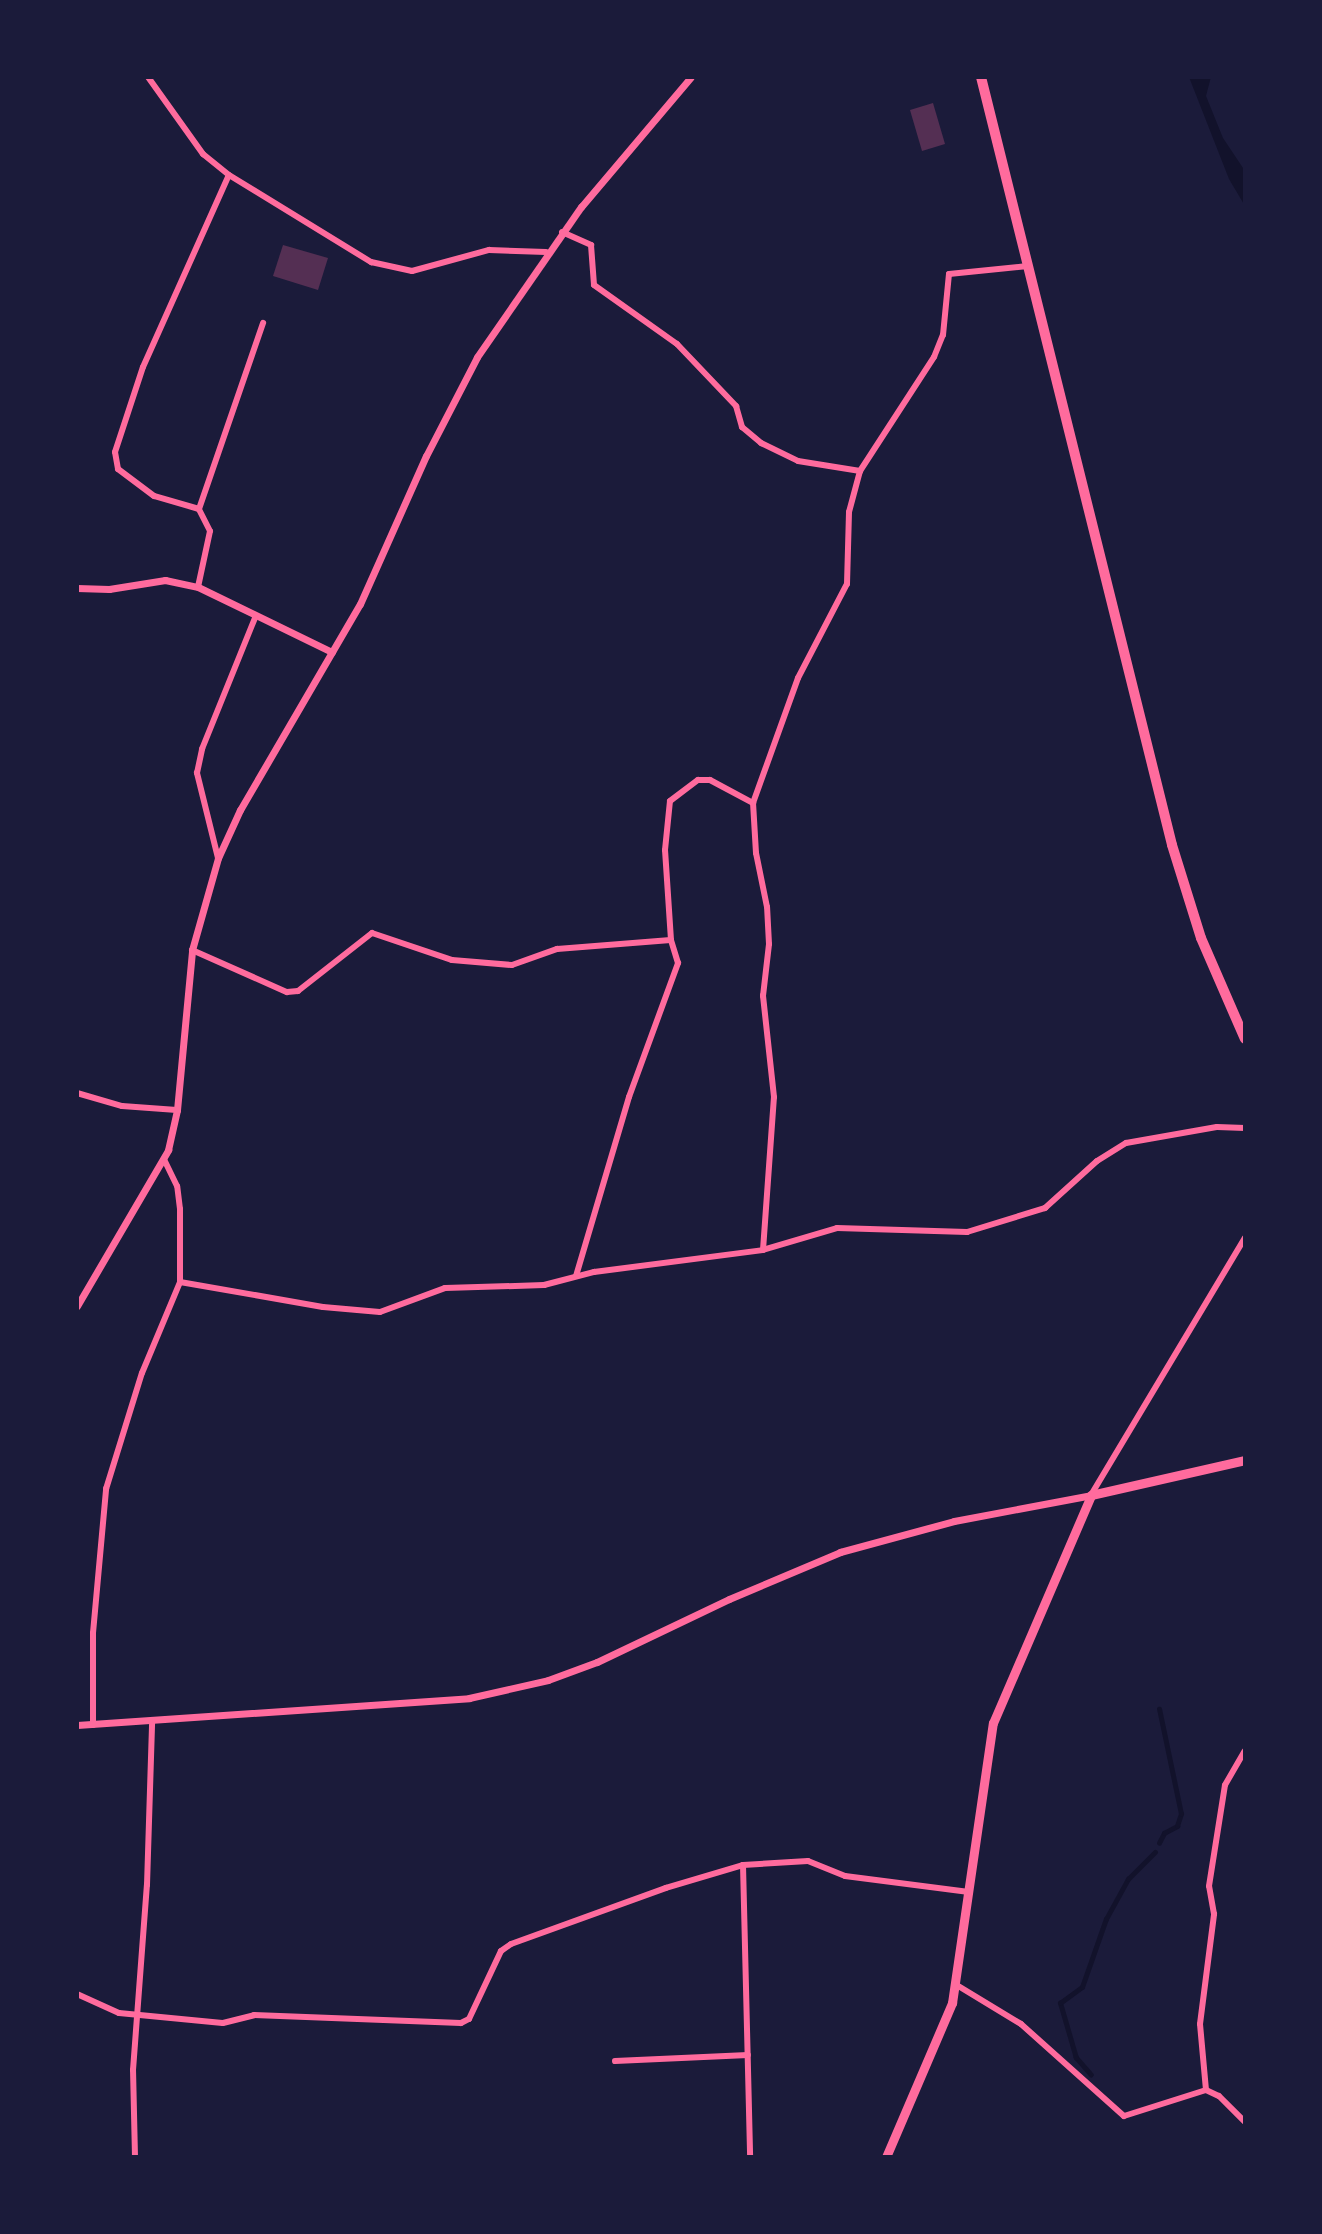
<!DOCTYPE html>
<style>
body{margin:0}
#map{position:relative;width:1322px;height:2234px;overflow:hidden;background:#1b1b3a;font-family:"IBM Plex Sans",sans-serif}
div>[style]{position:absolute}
.water>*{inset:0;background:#12122b}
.stream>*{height:4.5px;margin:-2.25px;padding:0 2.25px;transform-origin:2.25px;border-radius:2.25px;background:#12122b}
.building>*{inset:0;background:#542f53}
.minor>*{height:6px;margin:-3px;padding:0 3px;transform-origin:3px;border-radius:3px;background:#ff6b9d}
.tertiary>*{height:7px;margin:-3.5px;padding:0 3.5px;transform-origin:3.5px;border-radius:3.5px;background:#ff6b9d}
.secondary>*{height:9px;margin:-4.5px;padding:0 4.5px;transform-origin:4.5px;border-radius:4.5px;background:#ff6b9d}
.trunk>*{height:10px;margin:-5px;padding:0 5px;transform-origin:5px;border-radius:5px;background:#ff6b9d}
span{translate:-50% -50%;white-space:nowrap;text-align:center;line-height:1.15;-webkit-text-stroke:7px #1b1b3a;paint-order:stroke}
.frame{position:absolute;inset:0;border:79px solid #1b1b3a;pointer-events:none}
</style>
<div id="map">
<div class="water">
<div style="clip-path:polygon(1189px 77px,1211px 77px,1206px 96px,1223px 138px,1245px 171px,1245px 206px,1229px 179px)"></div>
</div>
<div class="stream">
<div style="left:1159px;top:1843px;width:11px;rotate:-63deg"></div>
<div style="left:1164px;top:1833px;width:15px;rotate:-28deg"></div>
<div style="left:1177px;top:1826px;width:13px;rotate:-72deg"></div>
<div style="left:1181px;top:1814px;width:107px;rotate:-101.8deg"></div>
<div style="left:1091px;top:2075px;width:23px;rotate:-131deg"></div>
<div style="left:1076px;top:2058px;width:57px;rotate:-106.2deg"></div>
<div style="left:1060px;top:2003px;width:27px;rotate:-36deg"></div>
<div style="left:1082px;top:1987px;width:72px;rotate:-70.6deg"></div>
<div style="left:1106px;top:1919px;width:46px;rotate:-61.2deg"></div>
<div style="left:1128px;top:1879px;width:38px;rotate:-45deg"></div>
</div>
<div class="building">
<div style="clip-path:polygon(933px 103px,945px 144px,922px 151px,910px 110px)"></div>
<div style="clip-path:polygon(283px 245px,328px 258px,318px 290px,273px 276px)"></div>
</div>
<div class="minor">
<div style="left:148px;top:77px;width:95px;rotate:54.5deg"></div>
<div style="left:203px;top:154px;width:33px;rotate:39deg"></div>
<div style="left:229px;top:175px;width:167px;rotate:31.5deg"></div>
<div style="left:371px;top:262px;width:42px;rotate:12.4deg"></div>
<div style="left:412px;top:271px;width:80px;rotate:-15.3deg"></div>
<div style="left:489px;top:250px;width:57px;rotate:2deg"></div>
<div style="left:562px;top:232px;width:32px;rotate:24deg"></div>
<div style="left:591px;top:245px;width:40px;rotate:85.7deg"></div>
<div style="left:594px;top:285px;width:102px;rotate:35.4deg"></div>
<div style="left:677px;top:344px;width:86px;rotate:46.4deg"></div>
<div style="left:736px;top:406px;width:22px;rotate:74deg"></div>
<div style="left:742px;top:427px;width:25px;rotate:40deg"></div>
<div style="left:761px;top:443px;width:41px;rotate:25.9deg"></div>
<div style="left:798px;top:461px;width:63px;rotate:9.2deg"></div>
<div style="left:199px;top:509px;width:197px;rotate:-71deg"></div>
<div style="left:198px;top:587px;width:57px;rotate:-77.9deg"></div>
<div style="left:210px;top:531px;width:25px;rotate:-117deg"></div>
<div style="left:199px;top:509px;width:47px;rotate:-163.9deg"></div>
<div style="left:154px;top:496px;width:45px;rotate:-143.1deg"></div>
<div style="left:118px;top:469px;width:17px;rotate:-100deg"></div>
<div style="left:115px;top:452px;width:89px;rotate:-71.8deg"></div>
<div style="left:143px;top:367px;width:210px;rotate:-65.9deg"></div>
<div style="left:218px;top:858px;width:88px;rotate:-103.9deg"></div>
<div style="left:197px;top:773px;width:25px;rotate:-78deg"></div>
<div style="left:202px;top:749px;width:141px;rotate:-68deg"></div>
<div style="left:192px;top:950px;width:104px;rotate:23.9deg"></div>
<div style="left:287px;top:992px;width:11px;rotate:-5deg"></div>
<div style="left:298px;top:991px;width:94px;rotate:-38.1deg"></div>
<div style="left:372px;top:933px;width:84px;rotate:18.6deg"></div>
<div style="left:452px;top:960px;width:60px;rotate:4.8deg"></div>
<div style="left:512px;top:965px;width:48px;rotate:-19.6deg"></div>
<div style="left:557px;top:949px;width:114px;rotate:-4.5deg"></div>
<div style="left:77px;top:1093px;width:47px;rotate:16.1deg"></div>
<div style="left:122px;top:1106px;width:55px;rotate:4.2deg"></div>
<div style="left:763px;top:1250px;width:153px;rotate:-85.9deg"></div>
<div style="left:774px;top:1097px;width:102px;rotate:-96.2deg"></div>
<div style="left:763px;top:996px;width:52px;rotate:-83.4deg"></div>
<div style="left:769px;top:944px;width:37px;rotate:-93deg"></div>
<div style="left:767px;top:907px;width:55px;rotate:-101.5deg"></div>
<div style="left:756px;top:853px;width:50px;rotate:-93.4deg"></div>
<div style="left:753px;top:803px;width:133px;rotate:-70.2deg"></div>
<div style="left:798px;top:678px;width:106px;rotate:-62.5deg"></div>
<div style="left:847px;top:584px;width:72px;rotate:-88.4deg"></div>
<div style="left:849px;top:512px;width:42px;rotate:-75deg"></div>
<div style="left:860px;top:471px;width:136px;rotate:-57deg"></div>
<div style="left:934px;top:357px;width:24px;rotate:-68deg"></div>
<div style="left:943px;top:335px;width:61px;rotate:-84.4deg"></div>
<div style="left:949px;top:274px;width:79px;rotate:-5.8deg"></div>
<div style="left:576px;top:1276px;width:187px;rotate:-73.5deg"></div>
<div style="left:629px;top:1097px;width:143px;rotate:-69.9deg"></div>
<div style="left:678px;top:963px;width:24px;rotate:-107deg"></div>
<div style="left:671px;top:940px;width:90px;rotate:-93.8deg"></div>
<div style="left:665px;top:850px;width:49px;rotate:-84.2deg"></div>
<div style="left:670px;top:801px;width:35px;rotate:-37deg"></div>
<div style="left:698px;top:780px;width:12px"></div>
<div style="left:710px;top:780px;width:49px;rotate:28.1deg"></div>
<div style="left:180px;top:1282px;width:145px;rotate:9.9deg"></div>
<div style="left:323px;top:1307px;width:57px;rotate:5deg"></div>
<div style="left:380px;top:1312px;width:69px;rotate:-20.3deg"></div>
<div style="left:445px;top:1288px;width:99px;rotate:-1.7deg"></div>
<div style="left:544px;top:1285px;width:52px;rotate:-14.6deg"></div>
<div style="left:594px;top:1272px;width:170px;rotate:-7.4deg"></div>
<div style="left:763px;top:1250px;width:77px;rotate:-16.6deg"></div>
<div style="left:837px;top:1228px;width:130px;rotate:1.8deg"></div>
<div style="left:967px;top:1232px;width:82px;rotate:-17.1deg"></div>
<div style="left:1045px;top:1208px;width:70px;rotate:-42.1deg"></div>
<div style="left:1097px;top:1161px;width:34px;rotate:-32deg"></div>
<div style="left:1126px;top:1143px;width:92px;rotate:-10deg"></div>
<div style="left:1217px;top:1127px;width:28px;rotate:2deg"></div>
<div style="left:1091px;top:1495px;width:300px;rotate:-59.1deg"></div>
<div style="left:93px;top:1725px;width:92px;rotate:-90deg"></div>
<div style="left:93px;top:1633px;width:145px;rotate:-84.8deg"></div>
<div style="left:106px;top:1489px;width:121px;rotate:-72.8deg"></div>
<div style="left:142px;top:1373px;width:99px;rotate:-67.3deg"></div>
<div style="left:180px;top:1282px;width:73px;rotate:-90deg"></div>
<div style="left:180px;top:1209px;width:23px;rotate:-97deg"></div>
<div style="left:177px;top:1186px;width:30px;rotate:-116deg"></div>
<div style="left:743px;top:1865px;width:292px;rotate:88.6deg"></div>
<div style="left:955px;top:1984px;width:77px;rotate:31.2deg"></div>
<div style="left:1021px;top:2024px;width:138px;rotate:41.8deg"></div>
<div style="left:1124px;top:2116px;width:86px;rotate:-17.6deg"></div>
<div style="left:1206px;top:2090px;width:14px;rotate:25deg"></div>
<div style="left:1219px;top:2096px;width:37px;rotate:45deg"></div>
<div style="left:77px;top:1994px;width:46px;rotate:24.3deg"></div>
<div style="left:119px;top:2013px;width:104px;rotate:5.5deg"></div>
<div style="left:223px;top:2023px;width:32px;rotate:-14deg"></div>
<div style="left:254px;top:2015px;width:207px;rotate:2.2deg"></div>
<div style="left:461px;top:2023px;width:9px;rotate:-27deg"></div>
<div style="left:469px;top:2019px;width:75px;rotate:-64.8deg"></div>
<div style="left:501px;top:1951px;width:12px;rotate:-35deg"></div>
<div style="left:511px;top:1944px;width:165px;rotate:-19.9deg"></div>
<div style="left:666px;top:1888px;width:80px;rotate:-16.6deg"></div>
<div style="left:743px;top:1865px;width:65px;rotate:-3.5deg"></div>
<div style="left:808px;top:1861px;width:40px;rotate:22deg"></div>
<div style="left:845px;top:1876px;width:125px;rotate:7.4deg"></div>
<div style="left:615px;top:2061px;width:133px;rotate:-2.6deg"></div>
<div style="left:1206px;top:2090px;width:66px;rotate:-95.2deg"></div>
<div style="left:1200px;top:2024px;width:111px;rotate:-82.7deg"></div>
<div style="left:1214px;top:1914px;width:28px;rotate:-100deg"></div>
<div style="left:1209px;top:1886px;width:102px;rotate:-81deg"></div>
<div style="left:1225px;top:1785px;width:39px;rotate:-60deg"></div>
<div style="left:135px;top:2157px;width:87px;rotate:-91.3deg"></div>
<div style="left:133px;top:2070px;width:186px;rotate:-85.7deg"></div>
<div style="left:147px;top:1885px;width:162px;rotate:-88.2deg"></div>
</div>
<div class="tertiary">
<div style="left:77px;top:588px;width:32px;rotate:2deg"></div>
<div style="left:109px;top:589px;width:57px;rotate:-9.1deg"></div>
<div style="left:165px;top:580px;width:34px;rotate:12deg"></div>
<div style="left:198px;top:587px;width:149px;rotate:25.9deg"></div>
<div style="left:77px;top:1306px;width:181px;rotate:-59.7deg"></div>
<div style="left:168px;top:1150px;width:41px;rotate:-77.3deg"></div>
<div style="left:177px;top:1110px;width:161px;rotate:-84.6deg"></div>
<div style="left:192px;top:950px;width:96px;rotate:-74.2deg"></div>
<div style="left:218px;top:858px;width:53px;rotate:-65.4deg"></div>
<div style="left:240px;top:810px;width:238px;rotate:-59.8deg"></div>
<div style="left:360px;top:604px;width:162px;rotate:-66deg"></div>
<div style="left:426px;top:456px;width:111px;rotate:-62.7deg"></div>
<div style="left:477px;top:357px;width:183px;rotate:-55.3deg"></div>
<div style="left:581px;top:207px;width:170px;rotate:-49.8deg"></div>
<div style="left:77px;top:1725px;width:393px;rotate:-3.9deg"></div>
<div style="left:469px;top:1698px;width:81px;rotate:-12.8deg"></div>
<div style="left:548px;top:1680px;width:52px;rotate:-20.2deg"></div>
<div style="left:597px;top:1662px;width:146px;rotate:-25.5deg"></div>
<div style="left:729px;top:1599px;width:121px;rotate:-22.9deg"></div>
<div style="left:840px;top:1552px;width:118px;rotate:-15.2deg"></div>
<div style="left:954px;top:1521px;width:139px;rotate:-10.7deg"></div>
</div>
<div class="secondary">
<div style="left:886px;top:2157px;width:168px;rotate:-66.8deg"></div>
<div style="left:952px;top:2003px;width:283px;rotate:-81.7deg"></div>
<div style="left:993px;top:1723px;width:248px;rotate:-66.7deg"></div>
<div style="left:1091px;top:1495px;width:158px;rotate:-12.8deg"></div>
</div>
<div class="trunk">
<div style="left:981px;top:77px;width:791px;rotate:76.03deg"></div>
<div style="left:1172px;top:845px;width:97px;rotate:72.7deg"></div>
<div style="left:1201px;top:938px;width:110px;rotate:66.5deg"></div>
</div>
<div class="frame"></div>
</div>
